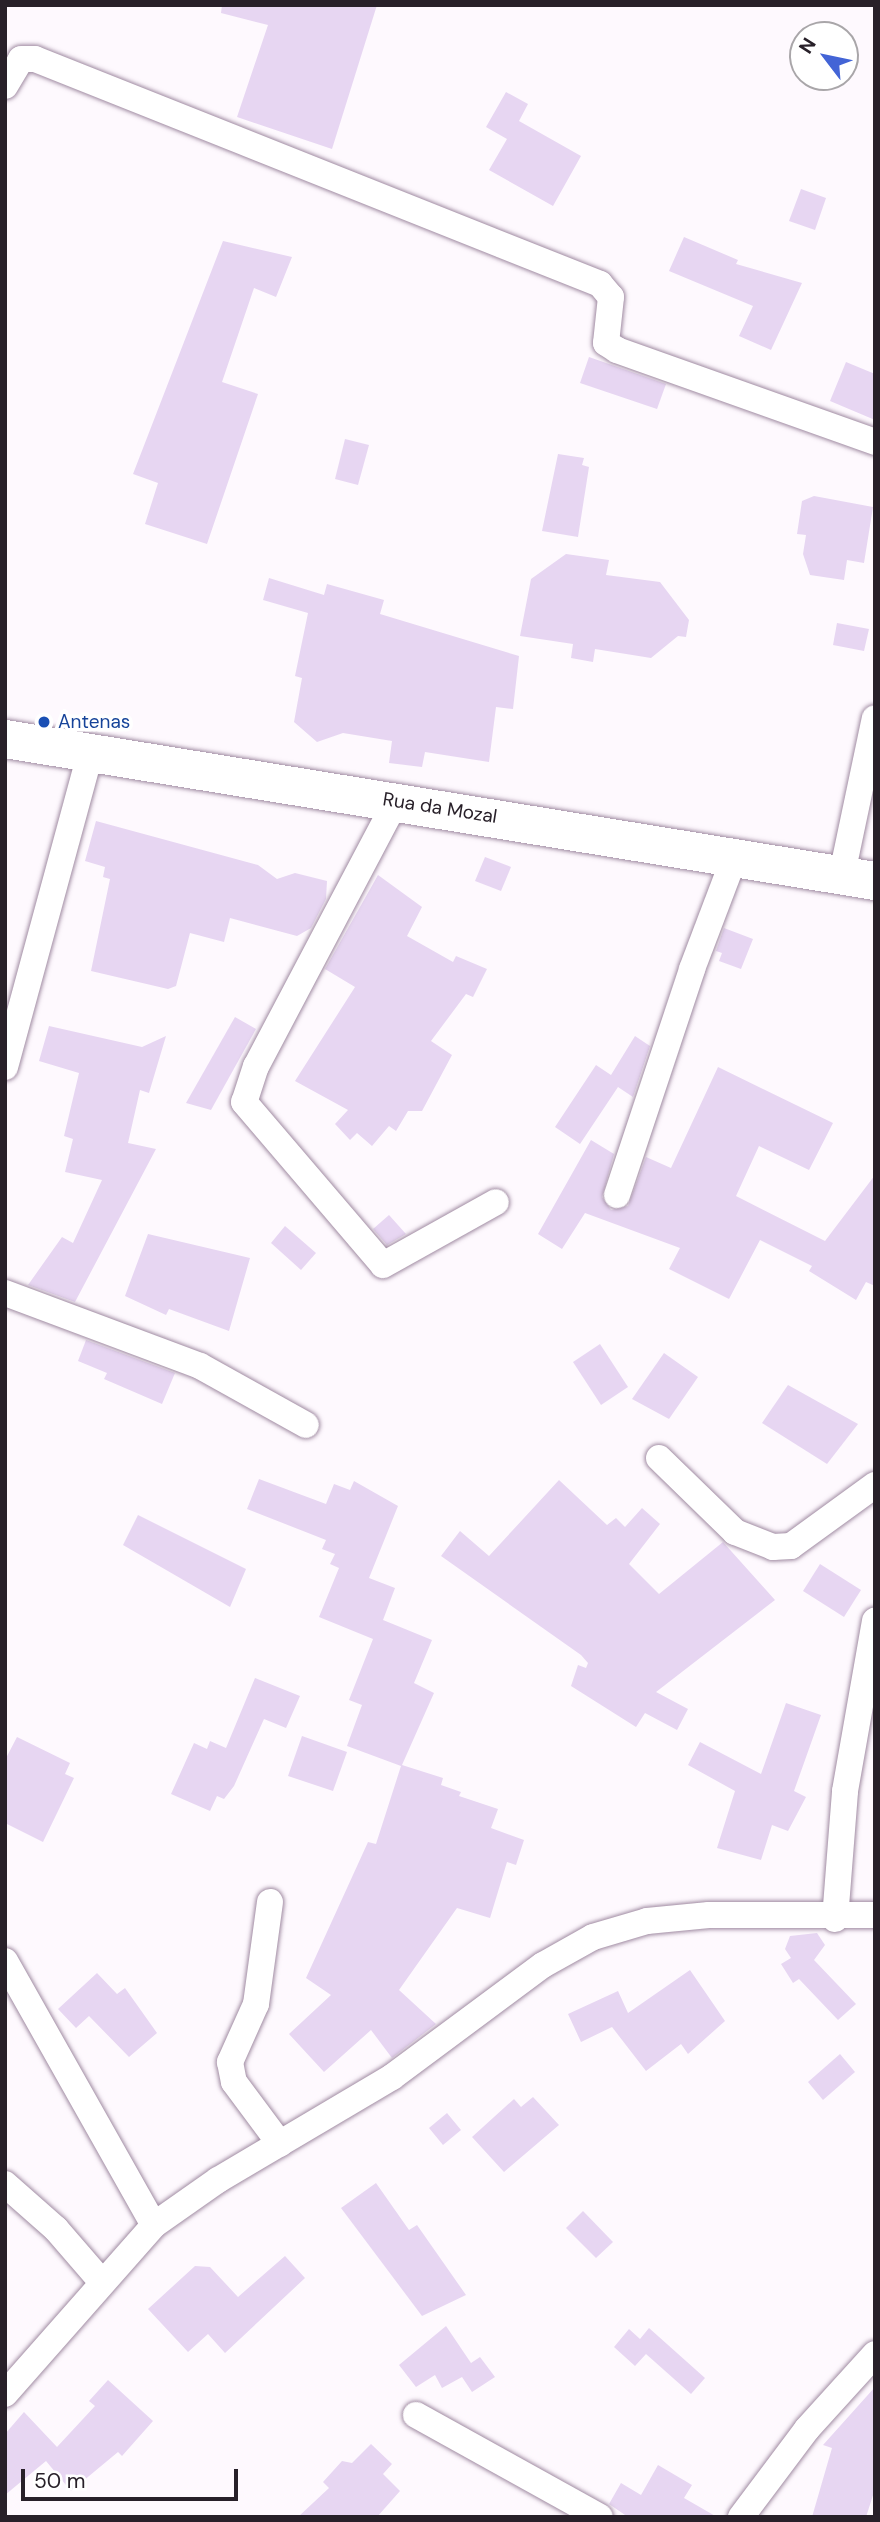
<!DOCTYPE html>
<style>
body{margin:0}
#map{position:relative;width:880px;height:2522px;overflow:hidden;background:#fef9fe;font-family:"DM Sans",sans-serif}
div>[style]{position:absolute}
.building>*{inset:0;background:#e7d6f2}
.roads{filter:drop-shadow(0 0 2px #a08ba2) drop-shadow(0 0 2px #a08ba2)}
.minor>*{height:26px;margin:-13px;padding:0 13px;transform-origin:13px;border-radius:13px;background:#fff}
.secondary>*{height:38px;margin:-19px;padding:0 19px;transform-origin:19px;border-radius:19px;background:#fff}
.dots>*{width:19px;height:19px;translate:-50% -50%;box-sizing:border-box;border:4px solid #fff;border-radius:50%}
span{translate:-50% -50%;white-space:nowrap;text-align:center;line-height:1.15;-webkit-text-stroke:7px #fff;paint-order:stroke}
.transit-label{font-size:19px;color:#164399}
.left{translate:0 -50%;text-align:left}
.street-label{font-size:19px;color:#282029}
.frame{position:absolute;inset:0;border:7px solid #282029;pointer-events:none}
.north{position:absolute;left:789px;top:21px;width:70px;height:70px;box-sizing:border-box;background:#fff;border:2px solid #a9a6a9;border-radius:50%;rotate:302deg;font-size:19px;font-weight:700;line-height:28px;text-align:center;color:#282029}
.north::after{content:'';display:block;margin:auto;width:24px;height:32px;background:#4364d6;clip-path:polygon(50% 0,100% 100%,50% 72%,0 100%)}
.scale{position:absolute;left:21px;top:2469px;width:217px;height:32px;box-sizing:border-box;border:4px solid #282029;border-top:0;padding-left:9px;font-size:21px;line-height:24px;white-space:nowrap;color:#282029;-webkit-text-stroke:5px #fff;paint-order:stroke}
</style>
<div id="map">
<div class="building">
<div style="clip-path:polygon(222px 5px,377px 5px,332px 149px,237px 117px,268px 25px,221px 13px)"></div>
<div style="clip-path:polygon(506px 92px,528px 104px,519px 121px,581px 156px,553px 206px,489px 170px,507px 139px,486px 127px)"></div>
<div style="clip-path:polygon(801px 189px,826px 198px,815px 230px,789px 221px)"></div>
<div style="clip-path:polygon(684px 237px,738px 260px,736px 264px,802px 283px,771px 350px,739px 336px,753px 306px,669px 271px)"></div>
<div style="clip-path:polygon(223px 241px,292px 257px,276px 297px,254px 288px,222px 382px,258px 394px,207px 544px,145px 524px,158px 483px,133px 474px)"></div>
<div style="clip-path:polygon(589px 357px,666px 384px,657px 409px,580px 383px)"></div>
<div style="clip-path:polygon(846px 362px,875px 374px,875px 420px,830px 401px)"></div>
<div style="clip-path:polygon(345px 439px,369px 445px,358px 485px,335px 479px)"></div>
<div style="clip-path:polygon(558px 454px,584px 458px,582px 465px,589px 467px,578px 537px,542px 531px)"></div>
<div style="clip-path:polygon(814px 496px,873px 507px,864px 563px,847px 560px,844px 580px,810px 575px,803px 554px,806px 535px,797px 534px,802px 501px)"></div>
<div style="clip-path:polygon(566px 554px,609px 560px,606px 575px,660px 582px,689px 620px,686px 637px,678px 636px,651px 658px,595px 649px,593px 662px,571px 658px,573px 644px,520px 636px,531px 579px)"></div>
<div style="clip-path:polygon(269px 578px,324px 595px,327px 584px,384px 600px,380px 614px,519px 656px,513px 709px,496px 707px,489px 762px,425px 752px,422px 767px,389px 763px,392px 741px,343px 733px,317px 742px,294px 722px,302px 678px,295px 676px,308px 613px,263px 600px)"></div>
<div style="clip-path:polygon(837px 623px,869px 629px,864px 651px,833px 645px)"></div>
<div style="clip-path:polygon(96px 821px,258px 865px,277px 879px,295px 873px,327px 881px,326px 899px,311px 928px,297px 936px,230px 918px,224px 942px,190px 933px,176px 986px,168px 989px,91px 971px,110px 879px,103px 877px,105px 867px,85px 861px)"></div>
<div style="clip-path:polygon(485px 857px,511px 867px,501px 891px,475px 881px)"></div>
<div style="clip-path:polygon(378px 875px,422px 907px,407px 936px,453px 962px,456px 956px,487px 969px,473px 997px,466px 994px,431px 1041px,452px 1055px,422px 1111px,408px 1111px,396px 1131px,389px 1126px,372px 1146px,357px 1133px,350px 1140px,335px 1124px,348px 1110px,295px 1081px,355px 987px,325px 969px)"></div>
<div style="clip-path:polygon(724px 928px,753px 939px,741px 969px,719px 961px,722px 953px,716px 951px)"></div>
<div style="clip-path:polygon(235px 1017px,256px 1029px,211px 1110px,186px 1103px)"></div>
<div style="clip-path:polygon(49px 1026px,142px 1047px,166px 1036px,149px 1093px,140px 1090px,128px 1143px,156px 1149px,75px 1302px,28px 1285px,62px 1237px,73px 1243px,102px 1180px,65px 1172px,73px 1139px,64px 1136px,79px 1073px,39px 1061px)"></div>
<div style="clip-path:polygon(635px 1036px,650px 1046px,633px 1097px,618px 1087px,580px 1144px,555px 1127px,596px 1065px,611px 1075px)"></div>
<div style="clip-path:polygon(718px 1067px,833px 1123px,809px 1170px,759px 1146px,736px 1196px,825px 1241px,875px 1175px,875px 1286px,866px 1282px,856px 1300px,809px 1271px,812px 1266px,760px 1240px,729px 1299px,669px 1269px,680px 1248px,585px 1213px,562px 1249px,538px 1234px,591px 1140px,614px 1154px,602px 1197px,611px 1210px,628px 1206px,646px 1157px,671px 1168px)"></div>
<div style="clip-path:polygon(389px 1215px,406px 1234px,387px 1245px,373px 1229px)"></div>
<div style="clip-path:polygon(285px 1226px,316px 1253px,301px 1270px,271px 1243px)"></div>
<div style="clip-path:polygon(148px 1234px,250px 1258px,229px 1331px,169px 1309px,166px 1315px,125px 1296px)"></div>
<div style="clip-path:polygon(86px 1340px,175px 1373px,162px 1404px,104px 1379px,107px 1373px,78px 1361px)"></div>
<div style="clip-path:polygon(600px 1344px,628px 1387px,601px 1405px,573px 1362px)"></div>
<div style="clip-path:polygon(664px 1353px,698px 1377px,669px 1419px,632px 1399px)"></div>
<div style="clip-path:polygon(788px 1385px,858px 1424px,827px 1464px,762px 1423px)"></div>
<div style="clip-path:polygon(259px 1479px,326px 1504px,334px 1484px,350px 1490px,354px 1481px,398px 1506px,369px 1578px,395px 1588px,383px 1620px,432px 1640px,414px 1683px,434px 1693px,402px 1765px,443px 1778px,441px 1785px,461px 1792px,459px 1796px,498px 1809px,491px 1828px,524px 1840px,516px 1865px,507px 1862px,490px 1918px,457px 1908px,399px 1990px,436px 2024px,392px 2058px,371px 2030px,324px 2072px,289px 2034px,331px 1995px,306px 1978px,368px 1842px,376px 1844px,401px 1766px,347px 1746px,362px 1705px,349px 1700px,373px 1639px,319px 1617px,339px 1568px,330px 1564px,335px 1554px,322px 1549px,326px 1540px,247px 1509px)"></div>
<div style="clip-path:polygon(559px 1480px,607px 1525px,616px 1518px,625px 1527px,642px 1508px,660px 1524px,629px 1564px,659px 1594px,723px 1542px,775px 1600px,656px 1692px,688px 1709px,677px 1730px,645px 1713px,636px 1727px,571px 1686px,578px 1665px,586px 1668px,588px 1663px,581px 1655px,441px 1556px,460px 1531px,489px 1556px)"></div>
<div style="clip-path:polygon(138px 1515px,246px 1569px,230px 1607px,123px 1545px)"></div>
<div style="clip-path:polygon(820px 1564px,861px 1590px,844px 1617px,803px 1591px)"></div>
<div style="clip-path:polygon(255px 1678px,300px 1696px,286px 1728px,264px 1719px,234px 1786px,224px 1799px,217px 1796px,210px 1811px,171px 1794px,194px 1743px,207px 1749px,210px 1741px,226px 1748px)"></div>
<div style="clip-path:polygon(786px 1703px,821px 1715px,794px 1791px,806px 1797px,788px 1831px,772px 1825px,761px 1860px,717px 1848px,735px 1791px,688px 1765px,700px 1742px,761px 1774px)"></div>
<div style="clip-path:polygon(302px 1736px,347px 1752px,333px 1791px,288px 1776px)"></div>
<div style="clip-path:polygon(17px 1737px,70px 1763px,65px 1774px,74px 1778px,43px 1842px,5px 1823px,5px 1760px)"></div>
<div style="clip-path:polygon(817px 1933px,825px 1945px,814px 1960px,856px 2004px,838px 2020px,799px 1979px,793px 1983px,781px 1964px,791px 1958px,785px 1949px,790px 1936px)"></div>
<div style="clip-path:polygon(690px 1970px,725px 2021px,688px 2054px,681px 2044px,646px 2071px,612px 2027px,581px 2042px,568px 2014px,618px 1991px,628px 2013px)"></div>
<div style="clip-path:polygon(97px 1973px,117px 1994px,125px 1988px,157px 2033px,129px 2057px,89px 2016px,76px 2028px,58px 2009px)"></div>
<div style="clip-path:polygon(840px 2054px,855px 2072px,823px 2100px,808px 2082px)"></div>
<div style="clip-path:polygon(533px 2097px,559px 2125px,504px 2172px,472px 2137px,514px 2099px,521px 2107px)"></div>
<div style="clip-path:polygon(447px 2113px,461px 2130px,443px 2145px,429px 2128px)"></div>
<div style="clip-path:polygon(376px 2183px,409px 2230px,417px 2225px,466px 2295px,422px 2316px,341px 2208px)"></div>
<div style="clip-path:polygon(583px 2211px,613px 2242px,596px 2258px,566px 2228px)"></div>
<div style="clip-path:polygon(285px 2256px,305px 2278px,225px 2353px,208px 2334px,188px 2352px,148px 2309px,195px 2266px,210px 2267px,238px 2297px)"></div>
<div style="clip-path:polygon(446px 2326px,471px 2363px,480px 2357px,495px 2377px,472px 2392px,462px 2377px,442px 2388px,435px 2375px,416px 2387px,399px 2365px)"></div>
<div style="clip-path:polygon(649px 2328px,705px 2378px,691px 2394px,646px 2354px,635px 2366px,614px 2347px,629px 2329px,640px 2339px)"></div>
<div style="clip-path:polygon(108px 2380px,153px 2421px,122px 2456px,118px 2452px,71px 2491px,46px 2461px,5px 2495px,5px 2434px,24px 2412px,57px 2447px,95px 2406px,89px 2401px)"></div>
<div style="clip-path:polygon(875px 2387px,875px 2489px,866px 2517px,812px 2517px,832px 2448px,823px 2445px)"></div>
<div style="clip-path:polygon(371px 2444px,392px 2464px,383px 2474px,400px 2491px,377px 2517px,298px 2517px,329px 2488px,323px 2482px,342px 2461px,352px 2463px)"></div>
<div style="clip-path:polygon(658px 2465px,692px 2485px,684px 2498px,717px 2517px,628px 2517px,609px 2504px,621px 2483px,641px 2495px)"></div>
</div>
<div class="roads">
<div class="minor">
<div style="left:5px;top:86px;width:31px;rotate:-59deg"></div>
<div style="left:21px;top:59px;width:14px"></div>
<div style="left:35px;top:59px;width:608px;rotate:21.71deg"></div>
<div style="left:600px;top:284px;width:17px;rotate:50deg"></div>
<div style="left:611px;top:297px;width:46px;rotate:96.2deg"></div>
<div style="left:606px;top:343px;width:13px;rotate:32deg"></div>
<div style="left:617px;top:350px;width:274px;rotate:19.6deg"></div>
<div style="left:396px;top:801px;width:300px;rotate:117.8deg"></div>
<div style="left:256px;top:1066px;width:38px;rotate:108deg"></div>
<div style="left:244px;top:1102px;width:214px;rotate:49.5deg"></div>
<div style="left:383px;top:1265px;width:129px;rotate:-29.1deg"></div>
<div style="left:842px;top:874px;width:159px;rotate:-78.1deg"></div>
<div style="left:5px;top:1067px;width:324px;rotate:-74.8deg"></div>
<div style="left:617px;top:1195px;width:238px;rotate:-71.6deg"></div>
<div style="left:692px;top:969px;width:121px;rotate:-69.2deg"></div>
<div style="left:5px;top:1293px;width:208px;rotate:20.5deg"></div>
<div style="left:200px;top:1366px;width:121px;rotate:29.1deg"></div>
<div style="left:659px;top:1458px;width:106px;rotate:44.2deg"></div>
<div style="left:735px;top:1532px;width:41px;rotate:21.5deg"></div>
<div style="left:773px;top:1547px;width:18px;rotate:-3deg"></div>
<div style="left:791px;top:1546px;width:104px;rotate:-36deg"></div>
<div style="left:270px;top:1902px;width:103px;rotate:97.8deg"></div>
<div style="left:256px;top:2004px;width:64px;rotate:114.1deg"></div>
<div style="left:230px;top:2062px;width:20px;rotate:79deg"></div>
<div style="left:234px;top:2082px;width:77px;rotate:53.4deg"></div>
<div style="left:835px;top:1919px;width:128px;rotate:-85.5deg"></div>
<div style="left:845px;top:1791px;width:173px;rotate:-80deg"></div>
<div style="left:5px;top:1961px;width:303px;rotate:60.6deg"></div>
<div style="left:5px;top:2184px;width:68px;rotate:41.4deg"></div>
<div style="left:56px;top:2229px;width:69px;rotate:49.1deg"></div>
<div style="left:5px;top:2394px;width:225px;rotate:-48.6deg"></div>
<div style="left:154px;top:2225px;width:78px;rotate:-35.1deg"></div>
<div style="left:218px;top:2180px;width:202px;rotate:-30.6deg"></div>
<div style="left:392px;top:2077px;width:188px;rotate:-36.6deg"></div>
<div style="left:543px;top:1965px;width:57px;rotate:-29.2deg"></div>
<div style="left:593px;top:1937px;width:56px;rotate:-16.5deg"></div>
<div style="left:647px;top:1921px;width:62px;rotate:-5.5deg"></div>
<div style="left:709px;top:1915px;width:166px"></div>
<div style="left:416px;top:2415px;width:210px;rotate:29deg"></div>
<div style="left:741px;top:2517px;width:110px;rotate:-53.1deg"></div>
<div style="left:807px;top:2429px;width:101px;rotate:-47.8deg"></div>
</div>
<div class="secondary">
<div style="left:5px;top:739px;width:882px;rotate:9.27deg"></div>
</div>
</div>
<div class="dots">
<div style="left:44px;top:722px;background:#1a4fb4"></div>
</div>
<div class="transit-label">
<span class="left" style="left:58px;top:722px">Antenas</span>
</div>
<div class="street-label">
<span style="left:440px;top:808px;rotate:9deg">Rua da Mozal</span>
</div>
<div class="frame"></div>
<div class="north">N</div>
<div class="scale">50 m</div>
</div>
